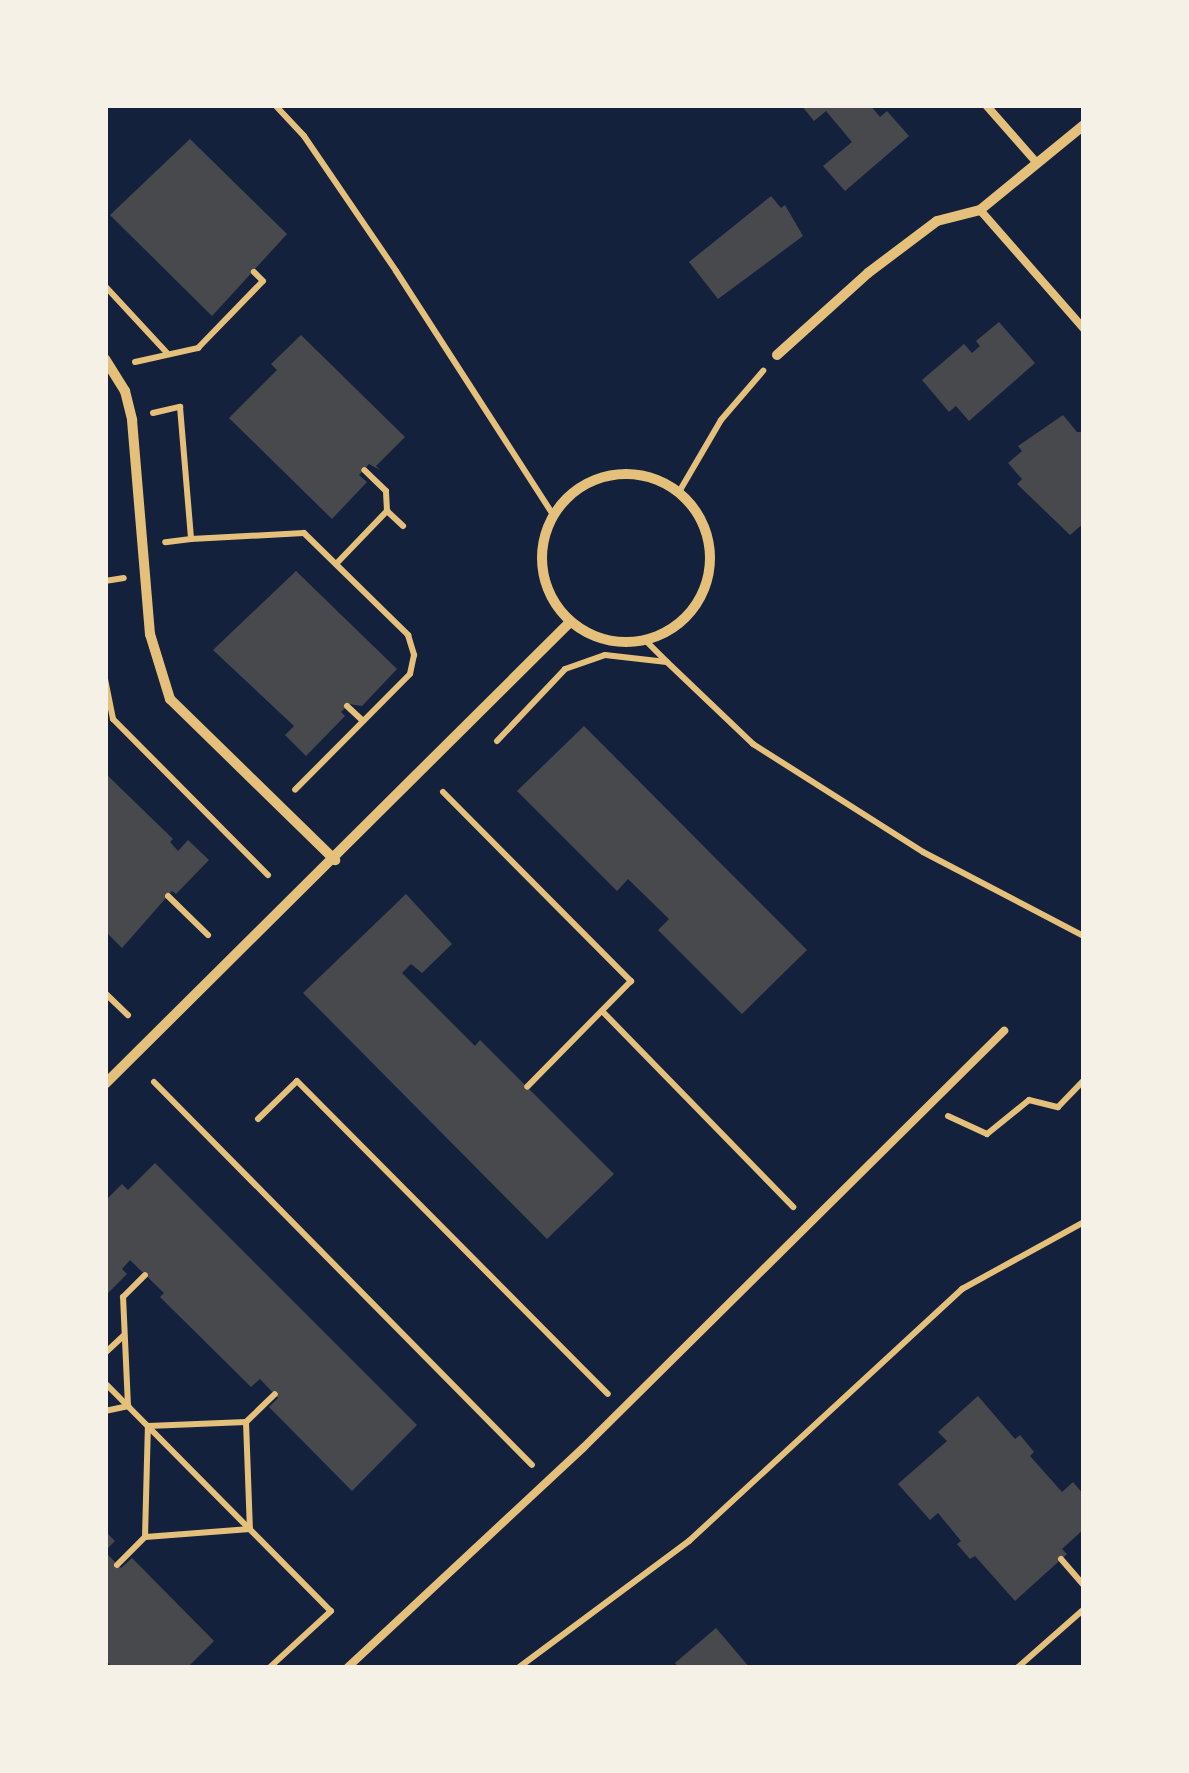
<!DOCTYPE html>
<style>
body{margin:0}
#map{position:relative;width:1189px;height:1773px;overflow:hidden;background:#14213d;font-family:Lora,serif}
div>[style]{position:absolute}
.building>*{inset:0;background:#48494c}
.path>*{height:6px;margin:-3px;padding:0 3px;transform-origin:3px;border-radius:3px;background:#e5c07b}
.service>*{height:8px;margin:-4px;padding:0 4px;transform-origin:4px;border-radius:4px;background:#e5c07b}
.minor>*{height:10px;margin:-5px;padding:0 5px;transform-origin:5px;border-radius:5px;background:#e5c07b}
.minor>.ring{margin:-5px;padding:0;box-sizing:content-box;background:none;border:10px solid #e5c07b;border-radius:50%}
span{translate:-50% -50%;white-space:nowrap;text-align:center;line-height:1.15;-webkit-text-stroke:8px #f6f1e7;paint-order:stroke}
.frame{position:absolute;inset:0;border:108px solid #f6f1e7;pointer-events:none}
</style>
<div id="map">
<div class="building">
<div style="clip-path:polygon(801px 105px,870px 105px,880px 117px,887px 111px,909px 136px,845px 191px,823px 166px,852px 142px,826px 111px,814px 121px)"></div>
<div style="clip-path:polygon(190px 139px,287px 234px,212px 316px,110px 215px)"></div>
<div style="clip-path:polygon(771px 196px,781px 208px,785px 205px,803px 236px,718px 299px,689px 262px)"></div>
<div style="clip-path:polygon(999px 322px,1035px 363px,969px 421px,956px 406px,949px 412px,922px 380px,964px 344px,972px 353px,980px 346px,976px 341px)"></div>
<div style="clip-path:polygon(301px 335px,405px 437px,376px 466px,380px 470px,369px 464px,359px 475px,367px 482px,332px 519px,229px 418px,277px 370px,271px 364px)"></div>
<div style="clip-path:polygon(1063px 415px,1077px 432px,1084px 432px,1084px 523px,1070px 535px,1017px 484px,1022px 479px,1008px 463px,1022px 451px,1018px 446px)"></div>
<div style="clip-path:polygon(296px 571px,397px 669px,362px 706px,349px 704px,341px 712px,345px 716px,306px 756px,285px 735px,294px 726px,213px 650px)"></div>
<div style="clip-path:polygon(584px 726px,807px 950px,742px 1014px,658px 930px,669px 919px,628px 879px,617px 891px,517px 791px)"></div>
<div style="clip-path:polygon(105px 773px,173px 839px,170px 842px,178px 851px,188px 840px,209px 860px,176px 894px,172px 891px,122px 948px,105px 931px)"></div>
<div style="clip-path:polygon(406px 894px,452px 944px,422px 973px,411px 964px,402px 973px,475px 1046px,480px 1040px,614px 1174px,547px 1239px,303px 993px)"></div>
<div style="clip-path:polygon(155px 1163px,417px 1425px,352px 1491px,269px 1407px,278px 1398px,260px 1379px,251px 1387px,160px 1297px,164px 1293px,130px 1260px,122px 1269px,127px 1274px,105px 1296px,105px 1201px,122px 1184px,128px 1190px)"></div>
<div style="clip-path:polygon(978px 1396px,1015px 1439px,1020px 1435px,1034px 1452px,1030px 1456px,1062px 1492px,1073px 1482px,1084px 1495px,1084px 1529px,1062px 1549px,1067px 1554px,1015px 1601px,975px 1556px,970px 1559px,957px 1544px,961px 1541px,938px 1513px,930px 1520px,898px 1484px,947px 1441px,938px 1432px)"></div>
<div style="clip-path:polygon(105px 1531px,115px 1541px,105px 1551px)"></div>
<div style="clip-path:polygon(105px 1552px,121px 1568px,132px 1558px,214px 1641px,187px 1668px,113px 1668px,105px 1660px)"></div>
<div style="clip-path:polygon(716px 1628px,750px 1668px,679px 1668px,675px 1663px)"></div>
</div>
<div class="path">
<div style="left:275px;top:105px;width:42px;rotate:46.9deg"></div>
<div style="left:304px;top:136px;width:163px;rotate:55.7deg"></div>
<div style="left:396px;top:271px;width:290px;rotate:57.2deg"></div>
<div style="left:105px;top:286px;width:91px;rotate:47.2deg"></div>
<div style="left:135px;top:362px;width:65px;rotate:-12.5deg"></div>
<div style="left:198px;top:348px;width:93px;rotate:-45.9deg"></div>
<div style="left:263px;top:281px;width:13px;rotate:-135deg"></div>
<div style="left:153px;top:413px;width:28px;rotate:-13deg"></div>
<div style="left:180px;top:407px;width:132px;rotate:85.2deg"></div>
<div style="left:191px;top:539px;width:26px;rotate:173deg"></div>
<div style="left:679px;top:492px;width:83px;rotate:-59.7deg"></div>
<div style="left:721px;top:420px;width:65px;rotate:-49.4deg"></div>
<div style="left:387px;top:511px;width:22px;rotate:43deg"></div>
<div style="left:191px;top:539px;width:113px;rotate:-3deg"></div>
<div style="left:304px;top:533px;width:146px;rotate:44.4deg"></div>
<div style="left:408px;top:635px;width:21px;rotate:73deg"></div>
<div style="left:414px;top:655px;width:19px;rotate:102deg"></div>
<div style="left:410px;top:674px;width:163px;rotate:134.8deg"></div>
<div style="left:336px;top:564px;width:74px;rotate:-46.1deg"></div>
<div style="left:387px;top:511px;width:20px;rotate:-93deg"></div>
<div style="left:386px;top:491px;width:30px;rotate:-136deg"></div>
<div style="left:105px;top:581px;width:19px;rotate:-9deg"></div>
<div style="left:645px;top:640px;width:30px;rotate:45deg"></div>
<div style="left:105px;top:679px;width:41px;rotate:78.7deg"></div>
<div style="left:113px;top:719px;width:220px;rotate:45.2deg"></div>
<div style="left:347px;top:706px;width:22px;rotate:43deg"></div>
<div style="left:497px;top:741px;width:99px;rotate:-46.6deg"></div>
<div style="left:565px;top:669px;width:42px;rotate:-19.3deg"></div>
<div style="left:605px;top:655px;width:62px;rotate:6.4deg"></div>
<div style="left:667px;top:662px;width:119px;rotate:43.6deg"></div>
<div style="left:753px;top:744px;width:201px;rotate:32.4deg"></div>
<div style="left:923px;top:852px;width:182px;rotate:27.6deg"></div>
<div style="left:443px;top:792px;width:267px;rotate:45.2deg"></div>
<div style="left:631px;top:981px;width:148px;rotate:134.5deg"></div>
<div style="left:168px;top:896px;width:56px;rotate:44.3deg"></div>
<div style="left:105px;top:993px;width:32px;rotate:44deg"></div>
<div style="left:602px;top:1011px;width:274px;rotate:45.7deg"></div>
<div style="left:154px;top:1082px;width:538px;rotate:45.38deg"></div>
<div style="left:948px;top:1116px;width:43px;rotate:24.8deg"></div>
<div style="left:987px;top:1134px;width:54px;rotate:-39deg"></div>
<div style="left:1029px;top:1100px;width:30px;rotate:14deg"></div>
<div style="left:1058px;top:1107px;width:37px;rotate:-46deg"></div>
<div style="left:258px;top:1119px;width:54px;rotate:-44.3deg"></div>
<div style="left:297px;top:1081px;width:441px;rotate:45.2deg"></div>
<div style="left:105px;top:1353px;width:26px;rotate:-43deg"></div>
<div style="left:105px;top:1383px;width:321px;rotate:45.3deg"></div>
<div style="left:331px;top:1611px;width:84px;rotate:137.4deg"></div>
<div style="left:105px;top:1411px;width:24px;rotate:-12deg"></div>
<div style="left:128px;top:1406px;width:109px;rotate:-92.6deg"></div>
<div style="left:123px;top:1297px;width:31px;rotate:-45deg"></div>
<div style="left:246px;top:1422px;width:107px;rotate:87.9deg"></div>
<div style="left:250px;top:1529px;width:105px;rotate:175.6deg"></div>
<div style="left:145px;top:1537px;width:111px;rotate:-88.5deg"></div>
<div style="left:148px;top:1426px;width:98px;rotate:-2.3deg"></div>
<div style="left:246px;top:1422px;width:40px;rotate:-44deg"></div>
<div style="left:1061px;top:1559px;width:35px;rotate:49deg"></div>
<div style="left:117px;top:1565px;width:40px;rotate:-45deg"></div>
<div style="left:518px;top:1668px;width:213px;rotate:-36.6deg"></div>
<div style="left:689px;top:1541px;width:372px;rotate:-42.7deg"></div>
<div style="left:962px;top:1289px;width:139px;rotate:-28.8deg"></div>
<div style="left:1017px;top:1668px;width:89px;rotate:-41.4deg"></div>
</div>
<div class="service">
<div style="left:986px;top:105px;width:77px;rotate:48.7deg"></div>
<div style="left:980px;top:210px;width:158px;rotate:48.8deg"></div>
<div style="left:347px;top:1668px;width:323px;rotate:-43deg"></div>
<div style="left:583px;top:1448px;width:593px;rotate:-44.73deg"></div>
</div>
<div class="minor">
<div style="left:777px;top:355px;width:122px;rotate:-42deg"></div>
<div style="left:868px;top:273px;width:86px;rotate:-37deg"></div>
<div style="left:937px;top:221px;width:44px;rotate:-14.3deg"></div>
<div style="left:980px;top:210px;width:134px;rotate:-39.3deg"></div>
<div style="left:105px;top:359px;width:38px;rotate:58deg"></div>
<div style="left:125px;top:391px;width:30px;rotate:76deg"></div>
<div style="left:132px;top:420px;width:215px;rotate:85.2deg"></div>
<div style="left:150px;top:634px;width:68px;rotate:72.9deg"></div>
<div style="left:170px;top:699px;width:231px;rotate:44.3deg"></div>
<div class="ring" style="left:542px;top:474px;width:158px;height:158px"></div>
<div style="left:105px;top:1084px;width:655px;rotate:-44.81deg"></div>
</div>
<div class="frame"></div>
</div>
